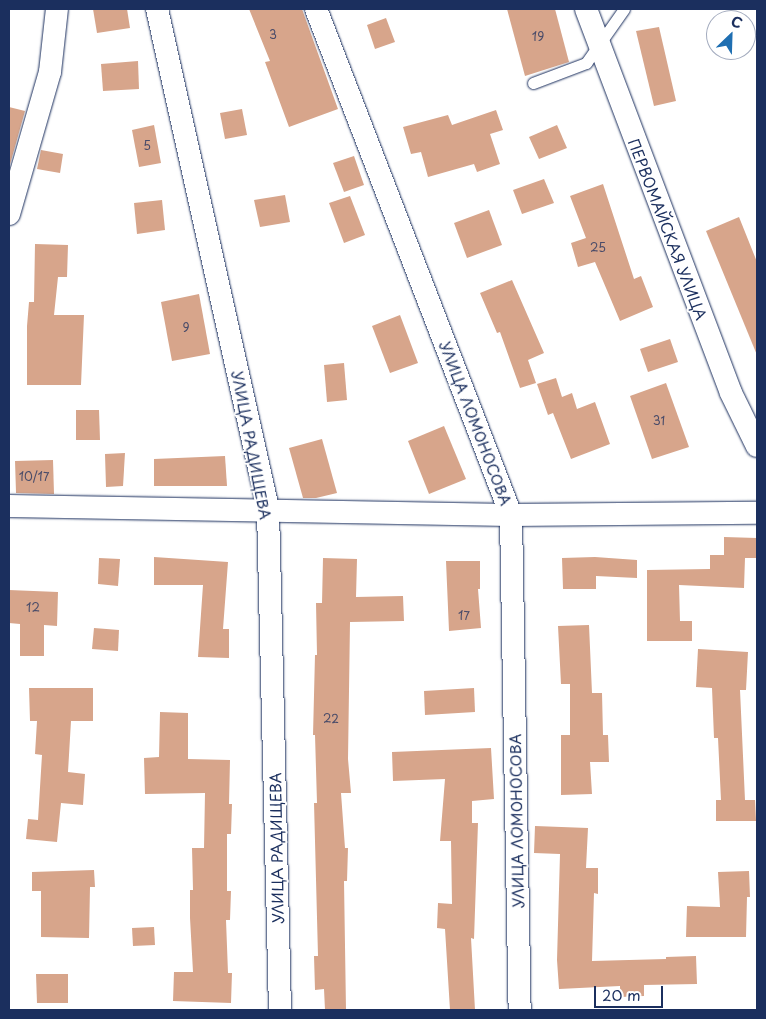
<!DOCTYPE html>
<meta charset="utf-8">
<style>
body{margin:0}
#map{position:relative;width:766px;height:1019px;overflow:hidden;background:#fff;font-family:"Playpen Sans",sans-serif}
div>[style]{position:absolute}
.building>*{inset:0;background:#d7a58b}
.roads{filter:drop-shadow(0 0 1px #1b2f5e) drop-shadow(0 0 1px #1b2f5e)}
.service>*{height:11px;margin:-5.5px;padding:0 5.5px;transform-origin:5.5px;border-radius:5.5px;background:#fff}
.minor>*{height:22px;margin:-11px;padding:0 11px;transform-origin:11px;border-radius:11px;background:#fff}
span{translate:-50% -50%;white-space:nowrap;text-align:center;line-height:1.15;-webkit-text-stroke:4px #fff;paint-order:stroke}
.number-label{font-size:12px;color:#4a4c69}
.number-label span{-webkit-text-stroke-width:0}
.street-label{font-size:15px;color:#1b2f5e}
.frame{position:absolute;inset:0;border:10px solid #1b2f5e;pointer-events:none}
.north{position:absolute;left:706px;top:10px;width:50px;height:50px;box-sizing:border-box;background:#fff;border:1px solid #a4acbf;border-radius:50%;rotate:24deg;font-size:14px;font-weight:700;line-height:20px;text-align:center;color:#1b2f5e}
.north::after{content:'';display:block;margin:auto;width:18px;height:22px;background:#1f6fb2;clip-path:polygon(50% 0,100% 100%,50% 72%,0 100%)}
.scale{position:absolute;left:594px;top:986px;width:69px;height:22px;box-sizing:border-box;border:2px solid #1b2f5e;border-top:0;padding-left:6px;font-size:15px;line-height:18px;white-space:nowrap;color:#1b2f5e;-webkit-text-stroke:4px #fff;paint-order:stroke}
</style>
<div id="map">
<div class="building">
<div style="clip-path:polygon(93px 9px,127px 9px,130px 28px,97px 33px)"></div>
<div style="clip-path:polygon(249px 9px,302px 9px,338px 109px,289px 127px,265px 62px,270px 61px)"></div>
<div style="clip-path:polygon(507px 9px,555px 9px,569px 62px,525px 76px)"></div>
<div style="clip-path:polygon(386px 18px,395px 42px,375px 49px,367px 25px)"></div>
<div style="clip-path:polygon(659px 27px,676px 101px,654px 106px,636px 31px)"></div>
<div style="clip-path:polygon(138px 61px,139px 89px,103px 91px,101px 64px)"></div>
<div style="clip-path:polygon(9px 107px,25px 111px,9px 168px)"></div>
<div style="clip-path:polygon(242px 109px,247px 135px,225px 139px,220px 113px)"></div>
<div style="clip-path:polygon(496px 110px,503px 130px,490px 134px,500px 164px,477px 172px,474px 164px,428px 177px,421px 152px,411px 154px,403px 127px,448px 115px,452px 125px)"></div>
<div style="clip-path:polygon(154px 125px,161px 163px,139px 167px,132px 130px)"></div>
<div style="clip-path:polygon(557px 125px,567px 148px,539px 159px,529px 137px)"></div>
<div style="clip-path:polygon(41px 150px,63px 154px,60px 173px,37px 169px)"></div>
<div style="clip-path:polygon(354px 156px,364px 185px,344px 192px,333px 163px)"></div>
<div style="clip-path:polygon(544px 179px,554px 203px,522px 214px,513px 190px)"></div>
<div style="clip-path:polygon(603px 184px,634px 279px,641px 276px,653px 307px,620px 321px,595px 262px,578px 267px,571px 243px,586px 238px,570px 196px)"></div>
<div style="clip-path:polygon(285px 195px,290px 222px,260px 227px,254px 200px)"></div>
<div style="clip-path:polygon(350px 196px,365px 235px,344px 243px,329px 203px)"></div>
<div style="clip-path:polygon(162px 200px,165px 230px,137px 234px,134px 203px)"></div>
<div style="clip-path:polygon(489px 210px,502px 245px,467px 258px,454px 223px)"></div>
<div style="clip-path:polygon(739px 217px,757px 262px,757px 355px,706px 231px)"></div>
<div style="clip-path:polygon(35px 244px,68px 245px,67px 277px,58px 277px,54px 315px,84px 315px,81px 385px,27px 385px,27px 326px,29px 302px,34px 302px)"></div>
<div style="clip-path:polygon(512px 280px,544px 353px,528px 360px,536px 383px,520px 388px,500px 332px,497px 333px,480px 293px)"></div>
<div style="clip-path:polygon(199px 294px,210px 354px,172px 361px,161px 302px)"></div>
<div style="clip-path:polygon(400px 315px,418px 363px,390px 373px,372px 326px)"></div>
<div style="clip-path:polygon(670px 339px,678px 362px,648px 372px,640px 349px)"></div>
<div style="clip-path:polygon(344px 363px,347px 400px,327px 402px,324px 365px)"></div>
<div style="clip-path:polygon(556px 378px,562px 397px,572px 393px,577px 409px,595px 402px,610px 444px,571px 459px,553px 413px,548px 415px,537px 384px)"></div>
<div style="clip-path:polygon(666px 383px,689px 447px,652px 459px,630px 396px)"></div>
<div style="clip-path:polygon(76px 410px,99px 410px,100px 440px,76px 440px)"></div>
<div style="clip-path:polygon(444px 426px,466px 479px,429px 494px,408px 441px)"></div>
<div style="clip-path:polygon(322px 439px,337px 493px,316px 498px,303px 498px,289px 448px)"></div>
<div style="clip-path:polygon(125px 453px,123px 486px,106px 487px,105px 454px)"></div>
<div style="clip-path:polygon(225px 456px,227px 486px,154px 486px,154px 459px)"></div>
<div style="clip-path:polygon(53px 460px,54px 494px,16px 493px,15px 461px)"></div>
<div style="clip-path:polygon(724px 537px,757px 538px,757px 558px,745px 558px,744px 588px,679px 585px,680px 621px,692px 621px,692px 641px,647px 641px,647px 570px,710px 569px,710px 555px,724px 555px)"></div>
<div style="clip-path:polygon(154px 557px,228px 562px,223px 629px,229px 629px,229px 658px,198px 657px,203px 585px,154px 585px)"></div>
<div style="clip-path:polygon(595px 557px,637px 560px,637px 578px,596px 576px,596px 589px,563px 589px,562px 558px)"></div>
<div style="clip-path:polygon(99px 558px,120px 559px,118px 586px,98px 584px)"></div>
<div style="clip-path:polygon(323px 558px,357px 559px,356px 597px,403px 596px,404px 621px,350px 622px,348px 759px,351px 793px,341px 793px,345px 848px,348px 848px,347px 881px,344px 881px,346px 1010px,325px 1010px,324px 989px,315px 990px,314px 956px,318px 956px,314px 803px,317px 803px,315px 735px,313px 735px,315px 655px,317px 655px,316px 603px,322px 603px)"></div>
<div style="clip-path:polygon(446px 561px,480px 561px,480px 589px,478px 589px,481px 628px,449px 631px)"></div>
<div style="clip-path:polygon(9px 590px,58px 592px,57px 626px,44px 625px,44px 656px,20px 656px,20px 624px,9px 623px)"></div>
<div style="clip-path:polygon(589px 625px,592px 693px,602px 693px,603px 735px,608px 735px,609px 762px,590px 762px,592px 794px,561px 795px,561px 735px,570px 735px,570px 684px,561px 684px,558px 626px)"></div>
<div style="clip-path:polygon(94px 628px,119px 630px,118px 651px,92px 649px)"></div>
<div style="clip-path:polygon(698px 649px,748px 652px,746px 690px,740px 690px,745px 800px,755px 800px,756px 821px,716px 821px,716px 800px,721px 800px,718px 738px,714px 738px,712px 688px,696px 687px)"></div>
<div style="clip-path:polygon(29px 688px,93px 688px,93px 721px,71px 721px,68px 772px,85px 774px,83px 805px,61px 803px,57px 842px,26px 839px,28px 819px,38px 820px,42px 755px,35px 754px,37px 721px,30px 721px)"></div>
<div style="clip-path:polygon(474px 688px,475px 712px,425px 715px,424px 691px)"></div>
<div style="clip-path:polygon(160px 712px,188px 713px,188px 759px,230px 760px,229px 804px,232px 804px,231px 834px,227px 834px,227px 891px,231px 891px,230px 920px,226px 920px,228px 973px,232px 973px,231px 1003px,173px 1001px,174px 972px,193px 972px,190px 918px,190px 890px,193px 890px,192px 848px,204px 848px,205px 793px,145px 794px,144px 758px,159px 757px)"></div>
<div style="clip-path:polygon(491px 748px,494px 799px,472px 801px,472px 823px,478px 823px,474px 939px,471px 938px,475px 1010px,450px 1010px,445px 929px,437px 928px,438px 903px,452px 904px,451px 841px,440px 841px,445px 779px,393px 781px,392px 752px)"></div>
<div style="clip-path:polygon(535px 826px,588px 828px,586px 868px,598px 868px,598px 894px,594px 893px,592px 961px,666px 959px,666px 957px,696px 956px,697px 984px,644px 985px,644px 996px,620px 997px,620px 986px,559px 989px,557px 960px,560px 854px,534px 853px)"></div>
<div style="clip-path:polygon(94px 870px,95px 887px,90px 887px,89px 938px,41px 937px,41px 891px,32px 891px,32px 872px)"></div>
<div style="clip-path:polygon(749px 871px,750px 897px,747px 897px,746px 937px,686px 937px,687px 906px,720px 907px,718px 872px)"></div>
<div style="clip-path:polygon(154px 927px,155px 945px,133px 946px,132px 928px)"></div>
<div style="clip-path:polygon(36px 974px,68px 974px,68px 1003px,37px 1003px)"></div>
</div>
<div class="roads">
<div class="service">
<div style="left:533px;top:83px;width:57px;rotate:-20.7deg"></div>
<div style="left:586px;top:63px;width:66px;rotate:-54.9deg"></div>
</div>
<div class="minor">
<div style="left:157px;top:9px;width:512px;rotate:77.48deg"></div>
<div style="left:268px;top:509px;width:501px;rotate:88.63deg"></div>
<div style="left:316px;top:9px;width:542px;rotate:68.92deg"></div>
<div style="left:511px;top:515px;width:495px;rotate:89deg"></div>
<div style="left:586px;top:9px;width:410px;rotate:69.3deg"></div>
<div style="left:731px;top:393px;width:59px;rotate:63.9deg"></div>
<div style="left:9px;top:214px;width:148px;rotate:-73.9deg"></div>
<div style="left:50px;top:72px;width:63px;rotate:-83.7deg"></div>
<div style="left:9px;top:506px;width:502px;rotate:1.03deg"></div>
<div style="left:511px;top:515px;width:246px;rotate:-0.5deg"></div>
</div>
</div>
<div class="number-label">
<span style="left:273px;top:35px">3</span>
<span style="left:538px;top:37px">19</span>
<span style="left:147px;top:146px">5</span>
<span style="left:598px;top:248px">25</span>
<span style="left:186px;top:328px">9</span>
<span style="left:659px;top:421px">31</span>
<span style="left:34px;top:477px">10/17</span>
<span style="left:33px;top:608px">12</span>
<span style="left:464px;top:616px">17</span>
<span style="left:331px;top:719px">22</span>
</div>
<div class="street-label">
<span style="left:668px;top:229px;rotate:69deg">ПЕРВОМАЙСКАЯ УЛИЦА</span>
<span style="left:476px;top:423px;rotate:69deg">УЛИЦА ЛОМОНОСОВА</span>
<span style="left:252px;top:445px;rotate:79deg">УЛИЦА РАДИЩЕВА</span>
<span style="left:516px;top:821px;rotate:-91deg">УЛИЦА ЛОМОНОСОВА</span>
<span style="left:276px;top:848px;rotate:-91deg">УЛИЦА РАДИЩЕВА</span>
</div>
<div class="frame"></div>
<div class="north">С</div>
<div class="scale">20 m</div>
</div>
